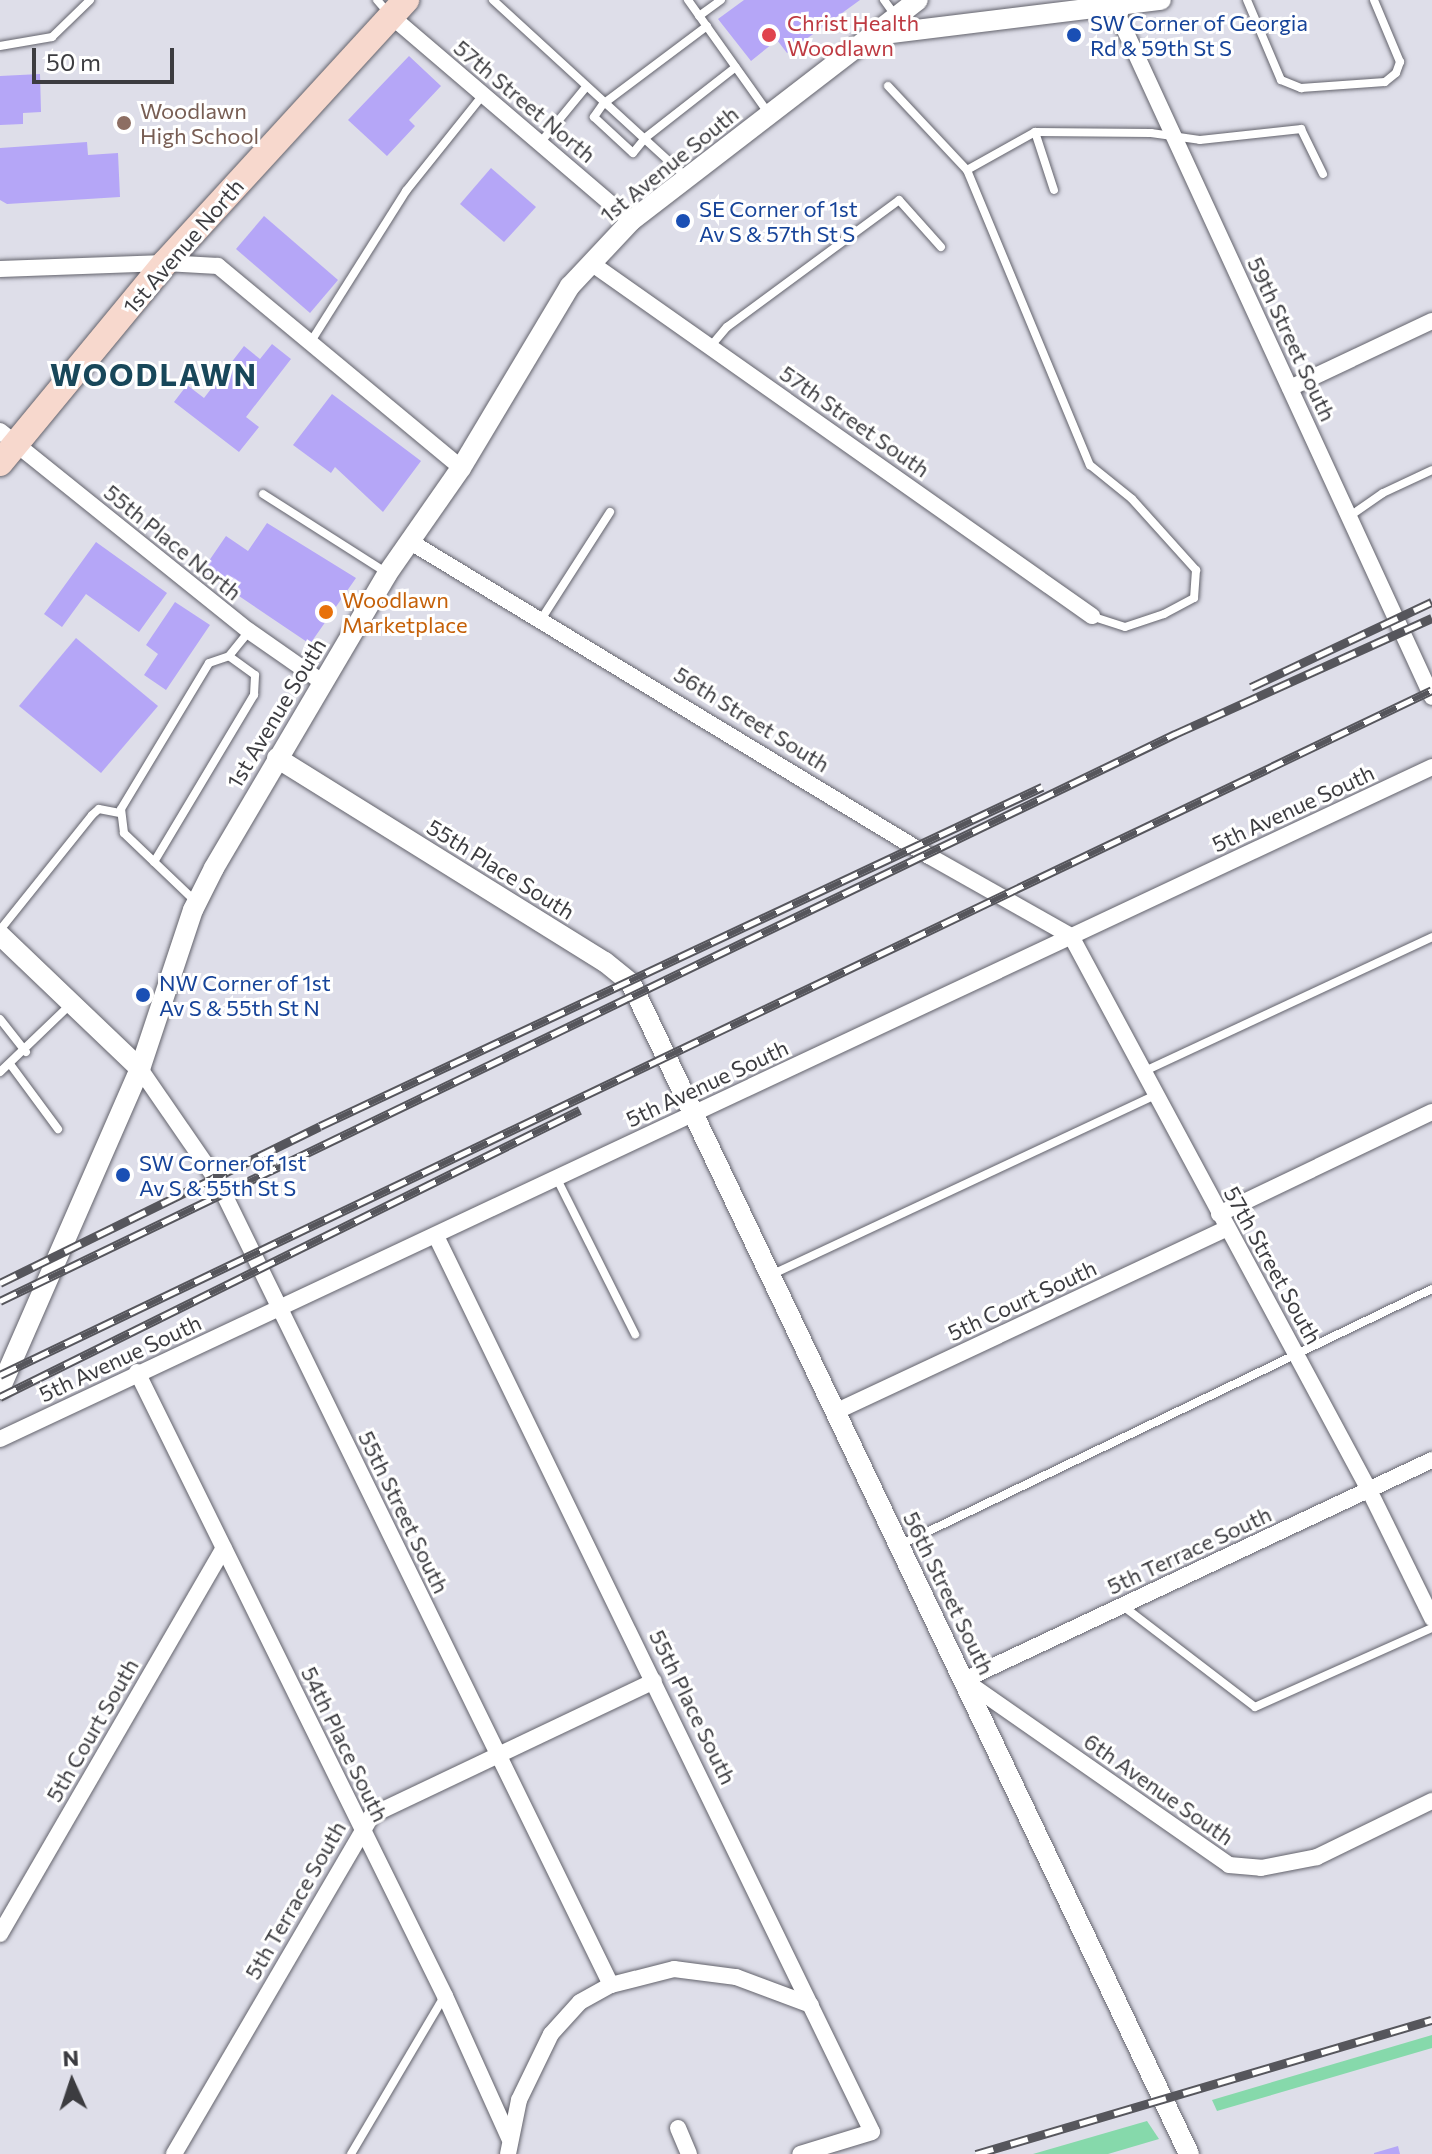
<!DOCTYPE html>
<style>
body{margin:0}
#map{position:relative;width:1432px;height:2154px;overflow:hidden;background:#dedee9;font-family:Commissioner,sans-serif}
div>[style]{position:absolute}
.green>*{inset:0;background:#86d9ab}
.building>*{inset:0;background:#b5a6f7}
.roads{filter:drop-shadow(0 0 2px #63636c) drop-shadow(0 0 2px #63636c)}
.service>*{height:8px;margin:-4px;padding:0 4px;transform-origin:4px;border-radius:4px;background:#fff}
.minor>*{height:16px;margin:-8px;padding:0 8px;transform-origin:8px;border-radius:8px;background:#fff}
.tertiary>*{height:20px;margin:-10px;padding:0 10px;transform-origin:10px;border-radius:10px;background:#fff}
.primary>*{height:26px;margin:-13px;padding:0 13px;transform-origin:13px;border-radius:13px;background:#f7d8cd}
.rail>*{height:9px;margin-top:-4.5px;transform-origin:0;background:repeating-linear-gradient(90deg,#fff 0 18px,#56565c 0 36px);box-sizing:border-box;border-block:2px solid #56565c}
.dots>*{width:22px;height:22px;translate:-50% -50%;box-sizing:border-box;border:4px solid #fff;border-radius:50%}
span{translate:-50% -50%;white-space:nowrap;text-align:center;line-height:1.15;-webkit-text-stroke:6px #fff;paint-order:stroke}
.health-label{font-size:22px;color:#be3a42}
.left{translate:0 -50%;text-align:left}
.transit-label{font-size:22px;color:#164399}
.street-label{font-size:22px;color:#3c3c40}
.education-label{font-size:22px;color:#785e54}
.food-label{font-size:22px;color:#c56008}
.district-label{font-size:30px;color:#18475a;font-weight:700;letter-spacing:2px}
.north{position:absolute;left:32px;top:2042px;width:80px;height:80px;-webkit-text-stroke:6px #fff;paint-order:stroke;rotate:357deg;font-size:22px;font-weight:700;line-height:32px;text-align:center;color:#3c3c40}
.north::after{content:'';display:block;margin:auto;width:28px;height:36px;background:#3c3c40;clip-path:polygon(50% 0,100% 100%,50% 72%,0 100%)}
.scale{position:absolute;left:32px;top:48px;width:142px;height:36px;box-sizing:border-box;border:4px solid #3c3c40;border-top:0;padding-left:10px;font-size:24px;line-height:28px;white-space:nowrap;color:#3c3c40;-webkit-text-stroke:6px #fff;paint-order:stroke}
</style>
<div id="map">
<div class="green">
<div style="clip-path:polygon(1432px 2035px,1432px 2048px,1217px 2111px,1212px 2100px)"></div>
<div style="clip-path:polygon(1147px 2121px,1159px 2139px,1108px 2154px,1033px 2154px)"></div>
</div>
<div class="building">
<div style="clip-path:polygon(744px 0,860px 0,787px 53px,777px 40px,751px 61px,718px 19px)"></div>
<div style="clip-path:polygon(409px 56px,441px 86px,409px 120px,415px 126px,387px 156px,348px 120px)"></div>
<div style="clip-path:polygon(40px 74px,41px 112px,23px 113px,23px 124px,0 125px,0 76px)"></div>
<div style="clip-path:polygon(87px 142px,88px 155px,118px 153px,120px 197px,7px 204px,0 200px,0 148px)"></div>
<div style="clip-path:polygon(491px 168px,536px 207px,504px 242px,460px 204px)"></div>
<div style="clip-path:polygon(264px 216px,338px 280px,310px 313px,236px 249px)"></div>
<div style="clip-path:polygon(272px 344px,291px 359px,246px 417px,259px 427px,239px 452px,174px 402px,187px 385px,204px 398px,244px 346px,260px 359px)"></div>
<div style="clip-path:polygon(332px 394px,421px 461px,383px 512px,335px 467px,331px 473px,293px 445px)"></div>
<div style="clip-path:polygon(267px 523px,356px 578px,310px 644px,202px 571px,226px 536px,248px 551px)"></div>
<div style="clip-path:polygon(96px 542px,167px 593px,139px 632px,86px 594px,62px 627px,44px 614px)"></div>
<div style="clip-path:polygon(175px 602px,210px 625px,166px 690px,144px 675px,158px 654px,146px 645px)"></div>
<div style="clip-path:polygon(76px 638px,158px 706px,101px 773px,19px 706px)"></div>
<div style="clip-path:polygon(1398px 2146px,1400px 2154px,1374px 2154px,1374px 2153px)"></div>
</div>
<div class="roads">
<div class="service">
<div style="left:377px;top:0;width:18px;rotate:49deg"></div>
<div style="left:493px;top:0;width:262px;rotate:42.5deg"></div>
<div style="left:688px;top:0;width:140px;rotate:54.6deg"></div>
<div style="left:884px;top:0;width:19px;rotate:54deg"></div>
<div style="left:1247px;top:0;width:87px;rotate:67deg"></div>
<div style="left:1281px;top:80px;width:22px;rotate:22deg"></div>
<div style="left:1301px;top:88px;width:84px;rotate:-4.1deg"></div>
<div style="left:1385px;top:82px;width:14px;rotate:-39deg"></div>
<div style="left:1396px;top:73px;width:12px;rotate:-70deg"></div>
<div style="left:1400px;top:62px;width:67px;rotate:-112.8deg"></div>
<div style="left:699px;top:16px;width:27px;rotate:-36deg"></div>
<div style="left:707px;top:26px;width:130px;rotate:143.1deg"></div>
<div style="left:603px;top:104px;width:16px;rotate:125deg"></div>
<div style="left:594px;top:117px;width:53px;rotate:42.7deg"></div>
<div style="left:633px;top:153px;width:19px;rotate:-51deg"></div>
<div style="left:645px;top:138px;width:115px;rotate:-38deg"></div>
<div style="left:0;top:46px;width:53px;rotate:-9.8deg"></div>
<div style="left:52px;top:37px;width:53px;rotate:-44.2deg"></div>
<div style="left:888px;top:86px;width:115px;rotate:46.8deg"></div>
<div style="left:967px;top:170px;width:320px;rotate:67.4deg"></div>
<div style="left:1090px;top:465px;width:54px;rotate:39deg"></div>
<div style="left:1132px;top:499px;width:96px;rotate:48deg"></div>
<div style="left:1196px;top:570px;width:28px;rotate:94deg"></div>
<div style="left:1194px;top:598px;width:34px;rotate:152deg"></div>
<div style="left:1164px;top:614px;width:41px;rotate:161.6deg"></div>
<div style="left:1125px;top:627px;width:35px;rotate:-162deg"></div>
<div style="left:1035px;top:132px;width:61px;rotate:71.9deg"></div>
<div style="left:540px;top:143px;width:72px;rotate:-50.6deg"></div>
<div style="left:967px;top:170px;width:78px;rotate:-29.2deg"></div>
<div style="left:1035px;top:132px;width:116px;rotate:0.5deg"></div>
<div style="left:1151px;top:133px;width:49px;rotate:8.1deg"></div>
<div style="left:1200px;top:140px;width:102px;rotate:-6.2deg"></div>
<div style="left:1301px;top:129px;width:50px;rotate:63.9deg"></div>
<div style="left:310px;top:343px;width:180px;rotate:-57.7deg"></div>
<div style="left:406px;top:191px;width:123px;rotate:-51.3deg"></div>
<div style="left:710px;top:347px;width:26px;rotate:-50deg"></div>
<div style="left:727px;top:327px;width:214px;rotate:-36.4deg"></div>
<div style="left:899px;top:200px;width:63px;rotate:48.2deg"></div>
<div style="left:263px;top:494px;width:147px;rotate:32.5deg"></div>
<div style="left:1350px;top:516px;width:40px;rotate:-34.9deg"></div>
<div style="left:1383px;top:493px;width:54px;rotate:-25.1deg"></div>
<div style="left:542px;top:618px;width:126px;rotate:-57.3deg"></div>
<div style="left:154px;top:862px;width:195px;rotate:-59.1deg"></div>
<div style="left:254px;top:695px;width:20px;rotate:-87deg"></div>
<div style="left:255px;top:675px;width:32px;rotate:-144deg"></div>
<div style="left:194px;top:900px;width:97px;rotate:-136.3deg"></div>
<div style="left:124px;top:833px;width:24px;rotate:-97deg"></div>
<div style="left:121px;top:809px;width:170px;rotate:-58.9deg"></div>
<div style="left:209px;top:663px;width:21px;rotate:-19deg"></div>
<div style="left:229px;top:656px;width:32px;rotate:-51deg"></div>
<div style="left:0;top:930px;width:147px;rotate:-51.3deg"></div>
<div style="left:92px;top:815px;width:9px;rotate:-41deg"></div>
<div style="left:99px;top:809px;width:21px;rotate:11deg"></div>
<div style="left:0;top:1019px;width:42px;rotate:51.8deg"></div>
<div style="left:10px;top:1064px;width:81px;rotate:53.6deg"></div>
<div style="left:1145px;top:1071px;width:317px;rotate:-25deg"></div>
<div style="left:0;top:1072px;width:98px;rotate:-43.8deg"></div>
<div style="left:557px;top:1179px;width:174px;rotate:63.3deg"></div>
<div style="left:771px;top:1275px;width:425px;rotate:-25.1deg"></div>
<div style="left:900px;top:1545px;width:590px;rotate:-25.7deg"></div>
<div style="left:1123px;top:1606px;width:166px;rotate:37.4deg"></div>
<div style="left:1255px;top:1707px;width:194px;rotate:-24.1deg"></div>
<div style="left:351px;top:2154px;width:182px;rotate:-59.4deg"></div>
</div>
<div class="minor">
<div style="left:1111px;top:0;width:767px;rotate:65.27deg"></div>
<div style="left:391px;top:16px;width:316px;rotate:40.5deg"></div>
<div style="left:591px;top:263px;width:613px;rotate:35.17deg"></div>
<div style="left:0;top:269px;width:165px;rotate:-2.1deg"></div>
<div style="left:165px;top:263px;width:53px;rotate:3.2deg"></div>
<div style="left:218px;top:266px;width:316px;rotate:39.7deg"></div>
<div style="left:1290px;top:388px;width:157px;rotate:-25.3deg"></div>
<div style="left:0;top:431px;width:319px;rotate:38.8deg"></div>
<div style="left:249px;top:631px;width:89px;rotate:34.9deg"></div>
<div style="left:409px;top:541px;width:608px;rotate:31.21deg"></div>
<div style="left:929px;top:856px;width:163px;rotate:29.4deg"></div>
<div style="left:1071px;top:936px;width:629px;rotate:61.72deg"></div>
<div style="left:1369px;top:1490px;width:143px;rotate:63.8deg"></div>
<div style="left:140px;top:1069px;width:137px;rotate:55.4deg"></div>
<div style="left:218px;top:1182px;width:894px;rotate:63.92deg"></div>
<div style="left:1219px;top:1214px;width:236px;rotate:-25.6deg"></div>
<div style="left:436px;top:1236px;width:996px;rotate:64.05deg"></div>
<div style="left:872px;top:2132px;width:75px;rotate:163deg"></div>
<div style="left:137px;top:1372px;width:696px;rotate:63.73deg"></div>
<div style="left:445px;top:1996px;width:156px;rotate:65.7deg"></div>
<div style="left:835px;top:1412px;width:433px;rotate:-25.1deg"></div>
<div style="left:0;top:1439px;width:1582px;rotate:-25.14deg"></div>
<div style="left:964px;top:1680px;width:323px;rotate:34.9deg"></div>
<div style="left:1229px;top:1865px;width:32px;rotate:5deg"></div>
<div style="left:1261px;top:1868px;width:57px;rotate:-11.1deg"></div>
<div style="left:1317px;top:1857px;width:128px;rotate:-26deg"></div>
<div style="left:964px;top:1680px;width:517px;rotate:-25.18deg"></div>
<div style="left:0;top:1934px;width:446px;rotate:-59.9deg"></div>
<div style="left:678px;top:2128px;width:28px;rotate:67deg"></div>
<div style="left:174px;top:2154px;width:393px;rotate:-59.7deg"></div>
<div style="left:372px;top:1815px;width:312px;rotate:-25.4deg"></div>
<div style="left:508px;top:2154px;width:55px;rotate:-78.5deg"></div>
<div style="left:519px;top:2100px;width:73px;rotate:-64.1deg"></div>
<div style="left:551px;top:2034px;width:43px;rotate:-47.8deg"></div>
<div style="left:580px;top:2002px;width:35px;rotate:-29deg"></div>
<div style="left:611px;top:1985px;width:65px;rotate:-14.3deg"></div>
<div style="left:674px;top:1969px;width:63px;rotate:7.4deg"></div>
<div style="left:736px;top:1977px;width:80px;rotate:20.5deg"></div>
</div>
<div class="tertiary">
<div style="left:875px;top:35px;width:288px;rotate:-7deg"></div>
<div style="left:277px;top:758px;width:386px;rotate:31.9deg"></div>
<div style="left:605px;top:962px;width:33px;rotate:39deg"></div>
<div style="left:631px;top:983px;width:1297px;rotate:64.52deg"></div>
<div style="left:0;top:935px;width:194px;rotate:43.7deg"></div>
<div style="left:0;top:1389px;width:349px;rotate:-66.4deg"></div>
<div style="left:140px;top:1069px;width:168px;rotate:-71.6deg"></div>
<div style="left:193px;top:910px;width:47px;rotate:-63.4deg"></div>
<div style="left:214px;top:868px;width:341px;rotate:-59.5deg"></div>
<div style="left:387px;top:574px;width:129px;rotate:-55.1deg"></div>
<div style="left:461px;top:468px;width:212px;rotate:-59.1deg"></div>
<div style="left:570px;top:286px;width:89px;rotate:-46.8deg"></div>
<div style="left:631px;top:221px;width:362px;rotate:-37.6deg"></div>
</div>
<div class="primary">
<div style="left:0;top:463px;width:259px;rotate:-50.5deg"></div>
<div style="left:165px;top:263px;width:357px;rotate:-47.5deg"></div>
</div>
</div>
<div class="rail">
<div style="left:1251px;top:687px;width:200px;rotate:-25.2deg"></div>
<div style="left:0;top:1283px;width:356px;rotate:-26.1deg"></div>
<div style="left:320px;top:1126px;width:798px;rotate:-25.15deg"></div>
<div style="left:0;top:1301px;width:1305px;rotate:-25.76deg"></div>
<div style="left:1175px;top:734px;width:282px;rotate:-24.3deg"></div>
<div style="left:0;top:1375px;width:1587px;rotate:-25.56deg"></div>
<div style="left:0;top:1397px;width:647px;rotate:-26.33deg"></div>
<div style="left:976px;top:2154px;width:475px;rotate:-16.4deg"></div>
</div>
<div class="dots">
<div style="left:769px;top:35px;background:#e0444e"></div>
<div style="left:1074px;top:35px;background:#1a4fb4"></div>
<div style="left:124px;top:123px;background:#8d6e63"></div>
<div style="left:683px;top:221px;background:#1a4fb4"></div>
<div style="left:326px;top:612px;background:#e8710a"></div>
<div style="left:143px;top:995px;background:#1a4fb4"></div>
<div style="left:123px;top:1175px;background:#1a4fb4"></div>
</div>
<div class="health-label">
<span class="left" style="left:787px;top:35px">Christ Health<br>Woodlawn</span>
</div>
<div class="transit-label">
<span class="left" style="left:1090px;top:35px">SW Corner of Georgia<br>Rd &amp; 59th St S</span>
<span class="left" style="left:699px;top:221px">SE Corner of 1st<br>Av S &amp; 57th St S</span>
<span class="left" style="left:159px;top:995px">NW Corner of 1st<br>Av S &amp; 55th St N</span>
<span class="left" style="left:139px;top:1175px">SW Corner of 1st<br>Av S &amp; 55th St S</span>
</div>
<div class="street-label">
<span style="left:525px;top:101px;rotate:40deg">57th Street North</span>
<span style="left:669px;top:164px;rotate:-39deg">1st Avenue South</span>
<span style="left:183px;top:246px;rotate:-49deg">1st Avenue North</span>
<span style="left:1292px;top:339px;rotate:65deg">59th Street South</span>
<span style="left:855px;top:421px;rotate:35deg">57th Street South</span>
<span style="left:173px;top:542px;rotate:39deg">55th Place North</span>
<span style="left:276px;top:713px;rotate:-59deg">1st Avenue South</span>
<span style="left:752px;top:719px;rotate:32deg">56th Street South</span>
<span style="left:1293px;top:808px;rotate:-25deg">5th Avenue South</span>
<span style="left:501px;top:869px;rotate:32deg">55th Place South</span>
<span style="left:707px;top:1083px;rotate:-25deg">5th Avenue South</span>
<span style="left:1273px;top:1265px;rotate:61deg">57th Street South</span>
<span style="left:1022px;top:1300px;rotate:-25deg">5th Court South</span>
<span style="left:120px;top:1358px;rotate:-25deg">5th Avenue South</span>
<span style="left:404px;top:1512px;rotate:64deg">55th Street South</span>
<span style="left:1189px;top:1550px;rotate:-25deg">5th Terrace South</span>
<span style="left:949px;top:1593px;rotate:64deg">56th Street South</span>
<span style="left:693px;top:1707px;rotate:64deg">55th Place South</span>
<span style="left:92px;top:1730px;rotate:-60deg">5th Court South</span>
<span style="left:345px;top:1744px;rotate:64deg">54th Place South</span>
<span style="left:1159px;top:1789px;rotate:35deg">6th Avenue South</span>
<span style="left:295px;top:1900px;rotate:-60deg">5th Terrace South</span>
</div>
<div class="education-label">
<span class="left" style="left:140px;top:123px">Woodlawn<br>High School</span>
</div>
<div class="food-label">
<span class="left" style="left:342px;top:612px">Woodlawn<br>Marketplace</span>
</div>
<div class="district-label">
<span style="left:154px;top:374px">WOODLAWN</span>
</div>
<div class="north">N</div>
<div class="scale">50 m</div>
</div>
